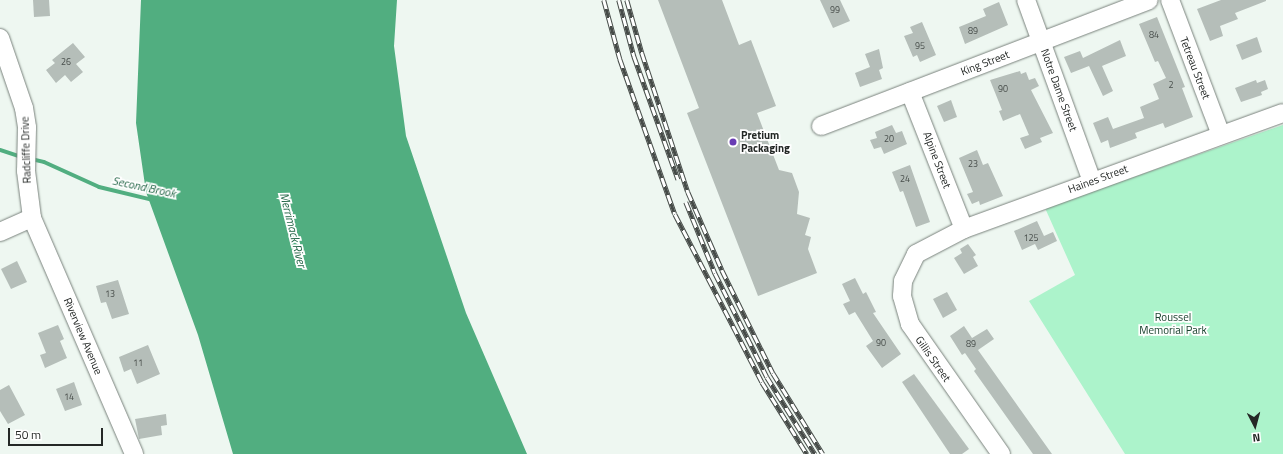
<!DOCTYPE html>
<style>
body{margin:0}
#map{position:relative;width:1283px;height:454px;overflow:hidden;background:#eef7f1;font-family:"Titillium Web",sans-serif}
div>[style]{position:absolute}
.green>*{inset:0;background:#acf3cb}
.water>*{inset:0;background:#51ae80}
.stream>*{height:4px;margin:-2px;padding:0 2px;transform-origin:2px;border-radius:2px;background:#51ae80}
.building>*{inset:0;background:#b5beb9}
.roads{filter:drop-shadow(0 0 1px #79827c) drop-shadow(0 0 1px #79827c)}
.minor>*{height:18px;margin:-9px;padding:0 9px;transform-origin:9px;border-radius:9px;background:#fff}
.rail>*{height:4.5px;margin-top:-2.25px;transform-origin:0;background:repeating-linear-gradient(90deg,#fff 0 9px,#464b48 0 18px);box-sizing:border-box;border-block:1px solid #464b48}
.dots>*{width:11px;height:11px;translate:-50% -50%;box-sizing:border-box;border:2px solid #fff;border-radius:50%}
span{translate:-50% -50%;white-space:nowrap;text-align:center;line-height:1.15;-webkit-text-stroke:3.5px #fff;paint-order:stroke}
.number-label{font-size:9px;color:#484e4b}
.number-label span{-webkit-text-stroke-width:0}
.street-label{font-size:11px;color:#242826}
.poi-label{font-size:11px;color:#242826;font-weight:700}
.left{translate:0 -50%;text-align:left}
.park-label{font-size:11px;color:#1a422e}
.water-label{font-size:12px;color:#206444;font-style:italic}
.north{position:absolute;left:1235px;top:406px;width:40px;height:40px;-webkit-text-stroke:3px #fff;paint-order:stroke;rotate:174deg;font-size:11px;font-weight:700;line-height:16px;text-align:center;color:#242826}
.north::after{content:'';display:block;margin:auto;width:14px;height:18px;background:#242826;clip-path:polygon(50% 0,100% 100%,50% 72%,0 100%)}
.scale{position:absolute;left:8px;top:428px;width:95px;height:18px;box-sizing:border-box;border:2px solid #242826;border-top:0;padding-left:5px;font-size:12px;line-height:14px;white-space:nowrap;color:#242826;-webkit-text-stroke:3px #fff;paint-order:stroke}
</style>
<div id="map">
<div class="green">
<div style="clip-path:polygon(1283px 125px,1283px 454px,1125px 454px,1029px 301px,1075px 275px,1045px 208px)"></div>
</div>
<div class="water">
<div style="clip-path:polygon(141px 0,397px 0,394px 46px,406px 136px,466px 313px,527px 454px,233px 454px,198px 335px,146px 192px,136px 123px)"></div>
</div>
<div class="stream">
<div style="left:0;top:150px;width:23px;rotate:18deg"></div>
<div style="left:31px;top:159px;width:13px;rotate:13deg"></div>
<div style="left:44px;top:162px;width:60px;rotate:24.4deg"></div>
<div style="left:99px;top:187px;width:56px;rotate:13.5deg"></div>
</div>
<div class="building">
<div style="clip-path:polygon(33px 0,49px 0,50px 16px,34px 17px)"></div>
<div style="clip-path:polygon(658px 0,722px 0,739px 45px,751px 40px,776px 106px,757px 113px,779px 170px,792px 173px,799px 192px,797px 214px,810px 218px,805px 235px,811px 237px,808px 249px,817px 273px,758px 296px,687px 113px,699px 108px)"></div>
<div style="clip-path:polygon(820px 0,840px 0,850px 21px,833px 28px)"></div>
<div style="clip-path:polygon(1221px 0,1266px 0,1266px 1px,1235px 13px,1238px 19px,1220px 26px,1223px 36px,1210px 41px,1197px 9px)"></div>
<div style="clip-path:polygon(999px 2px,1008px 25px,965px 44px,959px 27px,986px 16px,983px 9px)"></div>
<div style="clip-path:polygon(1157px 17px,1185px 87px,1182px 88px,1193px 117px,1165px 128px,1163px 123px,1135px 133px,1137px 138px,1110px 148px,1108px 140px,1101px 143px,1093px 123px,1108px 117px,1113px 129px,1144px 118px,1140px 107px,1159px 99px,1153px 84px,1166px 78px,1158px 61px,1155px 62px,1139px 24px)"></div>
<div style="clip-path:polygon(922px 22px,936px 55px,920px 62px,917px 55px,913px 57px,904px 36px,913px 33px,910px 27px)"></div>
<div style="clip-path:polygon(1257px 37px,1262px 52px,1242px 60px,1236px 45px)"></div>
<div style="clip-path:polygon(1120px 40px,1126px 56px,1102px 66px,1113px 91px,1103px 96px,1089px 66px,1071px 73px,1064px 57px,1080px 51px,1083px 58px)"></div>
<div style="clip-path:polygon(73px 43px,85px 57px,76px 64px,83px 72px,71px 82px,65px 75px,56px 83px,46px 70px,55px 63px,52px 60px)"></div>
<div style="clip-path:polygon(879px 49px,883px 68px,879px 70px,882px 79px,860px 87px,855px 73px,870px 67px,865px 54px)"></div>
<div style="clip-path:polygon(1020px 71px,1021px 74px,1026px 72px,1029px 80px,1035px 78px,1039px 86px,1031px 90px,1053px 133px,1040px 138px,1042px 142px,1025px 149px,1020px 138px,1029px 135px,1020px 114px,1003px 121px,999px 111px,1002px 110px,990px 80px)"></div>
<div style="clip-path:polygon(1256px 80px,1257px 83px,1265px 80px,1268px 89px,1261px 92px,1262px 95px,1241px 102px,1235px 88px)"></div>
<div style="clip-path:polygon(951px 100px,957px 117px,944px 122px,937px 106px)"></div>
<div style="clip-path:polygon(892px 125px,896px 133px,902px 131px,907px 144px,884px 154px,881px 147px,874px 149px,870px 140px,877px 138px,875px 132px)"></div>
<div style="clip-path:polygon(977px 150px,983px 165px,988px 163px,1003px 196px,980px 205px,979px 201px,972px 204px,967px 194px,973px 192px,959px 158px)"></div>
<div style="clip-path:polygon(910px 165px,930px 222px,916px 227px,903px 191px,900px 192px,892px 172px)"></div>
<div style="clip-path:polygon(1037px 221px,1044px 236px,1053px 232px,1057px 241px,1038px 250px,1035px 244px,1022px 250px,1014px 231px)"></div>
<div style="clip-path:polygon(968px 244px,976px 255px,973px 257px,978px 266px,964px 274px,954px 258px,962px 253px,960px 249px)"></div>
<div style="clip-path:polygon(17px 261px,27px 282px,11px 289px,1px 269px)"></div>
<div style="clip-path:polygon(855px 278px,863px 294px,866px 292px,876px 312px,873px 313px,901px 354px,882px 368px,866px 346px,873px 341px,855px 312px,849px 315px,843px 304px,850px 301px,842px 284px)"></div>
<div style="clip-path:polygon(118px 280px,129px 314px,112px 319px,106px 302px,101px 303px,96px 286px)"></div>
<div style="clip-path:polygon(947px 292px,957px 310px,943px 318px,933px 299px)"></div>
<div style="clip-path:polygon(58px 325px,64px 339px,60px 341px,67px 358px,45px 368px,40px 355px,46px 353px,38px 333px)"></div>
<div style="clip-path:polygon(964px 326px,972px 338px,987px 329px,994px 339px,978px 350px,1052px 454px,1033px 454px,974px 371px,976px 369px,965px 353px,962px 355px,950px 336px)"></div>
<div style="clip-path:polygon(148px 345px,160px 374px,137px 384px,131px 369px,124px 372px,119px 357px)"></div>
<div style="clip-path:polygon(914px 374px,969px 449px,962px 454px,950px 454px,902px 382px)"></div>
<div style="clip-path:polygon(74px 382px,82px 405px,65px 411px,56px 389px)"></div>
<div style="clip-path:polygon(9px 385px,25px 415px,8px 424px,0 411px,0 390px)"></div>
<div style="clip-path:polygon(166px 414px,167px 425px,161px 426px,162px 435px,139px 439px,135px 419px)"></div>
</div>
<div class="roads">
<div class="minor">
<div style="left:1026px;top:0;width:193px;rotate:70deg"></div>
<div style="left:1170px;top:0;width:144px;rotate:69.3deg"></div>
<div style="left:0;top:38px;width:74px;rotate:71.1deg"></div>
<div style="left:24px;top:108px;width:20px;rotate:81deg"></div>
<div style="left:27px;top:128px;width:43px;rotate:91.3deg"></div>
<div style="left:26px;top:171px;width:47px;rotate:82.7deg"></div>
<div style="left:32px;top:218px;width:257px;rotate:66.6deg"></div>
<div style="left:910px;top:92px;width:147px;rotate:68.5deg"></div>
<div style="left:821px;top:126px;width:351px;rotate:-21deg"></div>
<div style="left:0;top:232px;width:35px;rotate:-24deg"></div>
<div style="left:1001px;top:454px;width:159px;rotate:-125deg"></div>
<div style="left:910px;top:324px;width:29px;rotate:-106deg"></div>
<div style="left:902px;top:296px;width:15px;rotate:-86deg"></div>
<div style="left:903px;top:281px;width:30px;rotate:-64deg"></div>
<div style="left:916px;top:254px;width:54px;rotate:-27.5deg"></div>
<div style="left:964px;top:229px;width:339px;rotate:-20deg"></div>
</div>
</div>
<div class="rail">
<div style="left:604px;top:0;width:61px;rotate:74.8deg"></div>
<div style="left:620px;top:59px;width:164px;rotate:70.5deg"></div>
<div style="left:675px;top:214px;width:189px;rotate:62.6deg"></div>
<div style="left:762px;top:382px;width:85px;rotate:58deg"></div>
<div style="left:619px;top:0;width:58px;rotate:75deg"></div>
<div style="left:634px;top:56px;width:131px;rotate:70.3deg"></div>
<div style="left:627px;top:0;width:55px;rotate:74.2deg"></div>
<div style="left:642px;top:53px;width:146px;rotate:71.7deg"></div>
<div style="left:688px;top:192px;width:85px;rotate:66.4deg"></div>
<div style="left:722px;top:270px;width:115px;rotate:63.7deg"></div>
<div style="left:773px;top:373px;width:95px;rotate:58.3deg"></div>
<div style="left:686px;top:202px;width:77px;rotate:67.8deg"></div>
<div style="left:715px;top:273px;width:116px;rotate:63.4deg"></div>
<div style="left:767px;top:377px;width:91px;rotate:58.1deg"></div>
</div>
<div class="dots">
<div style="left:733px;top:142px;background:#693cb4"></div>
</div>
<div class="number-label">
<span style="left:835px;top:10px">99</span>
<span style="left:973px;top:31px">89</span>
<span style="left:1154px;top:35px">84</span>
<span style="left:920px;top:46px">95</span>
<span style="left:66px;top:62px">26</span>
<span style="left:1171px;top:85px">2</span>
<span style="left:1003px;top:89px">90</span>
<span style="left:889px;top:139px">20</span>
<span style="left:973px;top:164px">23</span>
<span style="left:905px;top:179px">24</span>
<span style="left:1031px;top:238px">125</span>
<span style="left:110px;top:294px">13</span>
<span style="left:881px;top:343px">90</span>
<span style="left:971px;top:344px">89</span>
<span style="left:138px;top:363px">11</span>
<span style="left:69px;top:397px">14</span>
</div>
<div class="street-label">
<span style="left:985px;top:63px;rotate:-21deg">King Street</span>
<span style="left:1195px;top:68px;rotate:69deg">Tetreau Street</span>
<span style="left:1059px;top:90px;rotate:70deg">Notre Dame Street</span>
<span style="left:26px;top:150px;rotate:-92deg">Radcliffe Drive</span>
<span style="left:937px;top:160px;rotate:69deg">Alpine Street</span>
<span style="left:1098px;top:179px;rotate:-20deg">Haines Street</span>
<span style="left:83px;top:336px;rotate:67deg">Riverview Avenue</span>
<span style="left:933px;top:359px;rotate:55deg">Gillis Street</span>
</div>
<div class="poi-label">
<span class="left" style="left:741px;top:142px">Pretium<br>Packaging</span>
</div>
<div class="park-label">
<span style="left:1173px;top:324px">Roussel<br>Memorial Park</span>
</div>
<div class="water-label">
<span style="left:144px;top:187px;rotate:12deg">Second Brook</span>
<span style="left:293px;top:230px;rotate:76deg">Merrimack River</span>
</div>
<div class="north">N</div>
<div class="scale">50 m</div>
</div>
